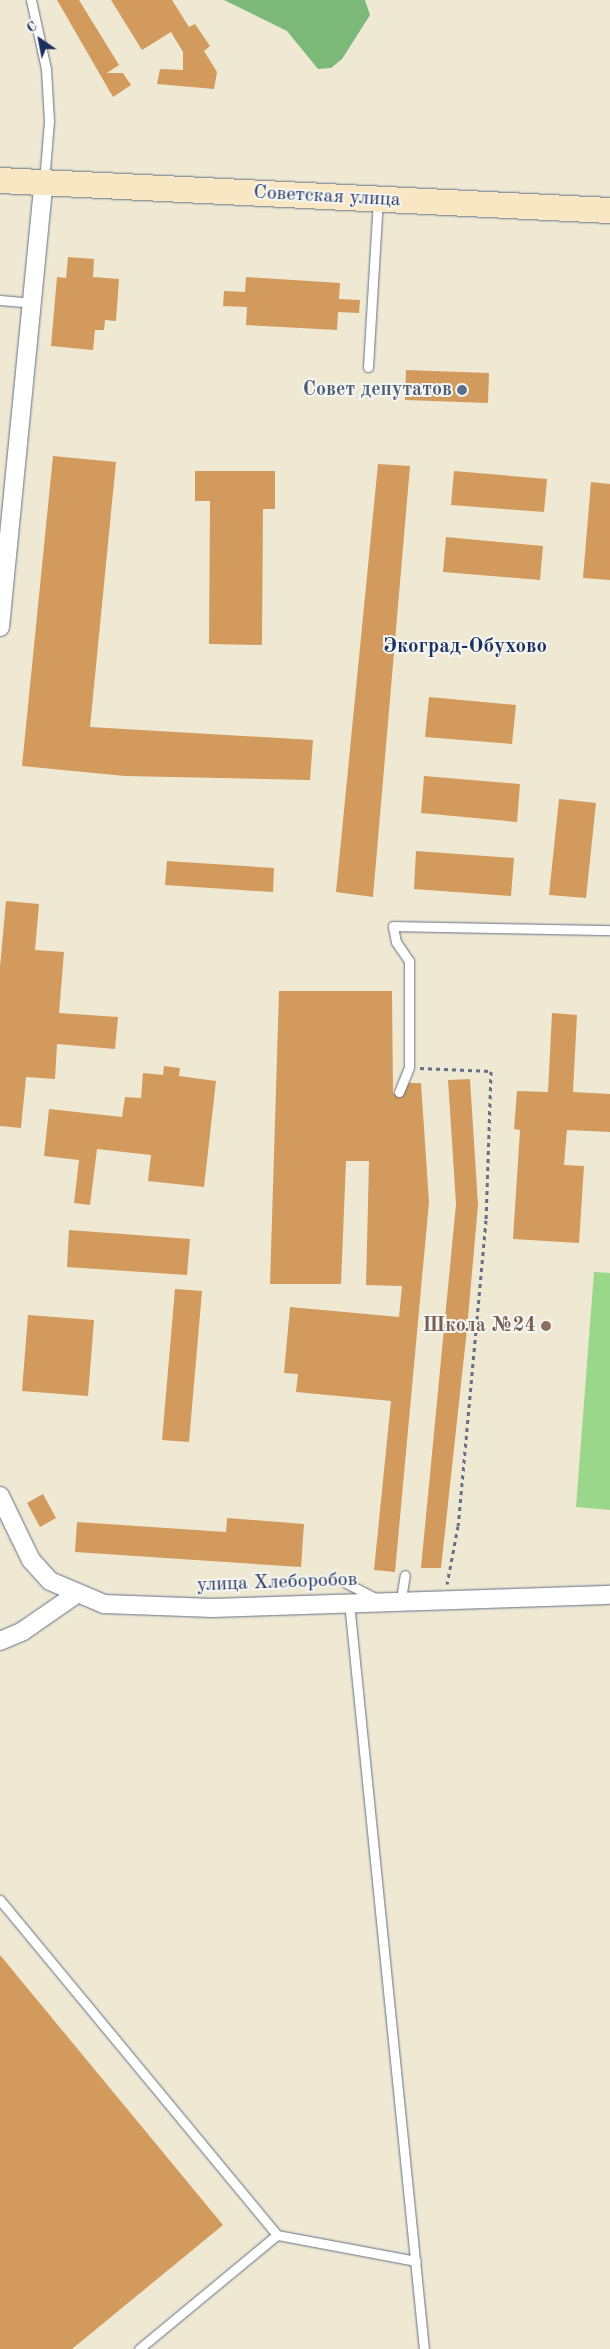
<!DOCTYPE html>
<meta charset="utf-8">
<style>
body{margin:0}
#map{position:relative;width:610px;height:2349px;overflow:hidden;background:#efe9d3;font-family:"Old Standard TT",serif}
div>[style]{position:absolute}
.green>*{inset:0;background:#9bd78b}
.forest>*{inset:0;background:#7cb877}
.building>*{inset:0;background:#d29a5c}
.path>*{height:3px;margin-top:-1.5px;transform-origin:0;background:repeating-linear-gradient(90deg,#657087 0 4px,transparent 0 8px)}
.roads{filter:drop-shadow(0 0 1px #657087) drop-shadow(0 0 1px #657087)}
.service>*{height:9px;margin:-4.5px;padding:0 4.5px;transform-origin:4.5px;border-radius:4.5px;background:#fff}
.minor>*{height:18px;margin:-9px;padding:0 9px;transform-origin:9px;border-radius:9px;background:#fff}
.secondary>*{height:25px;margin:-12.5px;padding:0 12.5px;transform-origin:12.5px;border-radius:12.5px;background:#f9e7c3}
.dots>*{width:14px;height:14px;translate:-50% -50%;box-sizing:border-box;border:2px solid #f6f6f2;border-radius:50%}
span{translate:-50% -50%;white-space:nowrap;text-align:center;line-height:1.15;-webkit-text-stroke:4px #f6f6f2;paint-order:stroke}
.street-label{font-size:20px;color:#1b2f5e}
.service-label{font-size:20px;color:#4e5e75;font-weight:700}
.right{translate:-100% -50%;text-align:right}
.education-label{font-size:20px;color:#785e54;font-weight:700}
.neighbourhood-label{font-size:21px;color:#1b2f5e;font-weight:700}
.north{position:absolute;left:15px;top:15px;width:50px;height:50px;-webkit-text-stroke:4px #f6f6f2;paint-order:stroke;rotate:327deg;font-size:14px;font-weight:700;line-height:20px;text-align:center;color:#1b2f5e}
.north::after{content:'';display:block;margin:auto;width:18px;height:22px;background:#1b2f5e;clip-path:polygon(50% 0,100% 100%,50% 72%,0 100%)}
</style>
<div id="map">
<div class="green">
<div style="clip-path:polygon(594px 1272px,610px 1273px,610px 1510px,576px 1507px)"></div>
</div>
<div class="forest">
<div style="clip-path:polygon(224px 0,365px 0,370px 15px,342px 59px,331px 68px,318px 69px,287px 31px)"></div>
</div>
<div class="building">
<div style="clip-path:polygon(57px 0,79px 0,119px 65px,107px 73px,123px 73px,131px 85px,113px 97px)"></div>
<div style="clip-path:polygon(111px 0,172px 0,189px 27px,195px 24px,210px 46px,204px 51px,217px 72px,214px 89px,157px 84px,160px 69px,183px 70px,183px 52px,171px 32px,142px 50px)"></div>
<div style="clip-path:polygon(68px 257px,94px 259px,93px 277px,119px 279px,116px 321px,105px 320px,104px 330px,95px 330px,93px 350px,51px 346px,57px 277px,66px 278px)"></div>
<div style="clip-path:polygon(246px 277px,340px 283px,339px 299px,360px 300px,359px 313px,338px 312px,337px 330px,246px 325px,247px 307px,223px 306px,224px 291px,245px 292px)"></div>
<div style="clip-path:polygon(406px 370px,489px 373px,488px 403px,405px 400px)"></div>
<div style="clip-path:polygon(53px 456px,116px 462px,90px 727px,313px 740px,310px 780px,125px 776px,22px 766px)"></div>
<div style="clip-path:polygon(378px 464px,410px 466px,373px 897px,336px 892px)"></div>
<div style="clip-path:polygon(195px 471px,275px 471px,275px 509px,263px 509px,262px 645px,209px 644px,210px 501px,195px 501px)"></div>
<div style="clip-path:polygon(454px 471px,547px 479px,544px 512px,451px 505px)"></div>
<div style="clip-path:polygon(591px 482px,610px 484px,610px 580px,583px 578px)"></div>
<div style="clip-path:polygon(446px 537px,543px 546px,540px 580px,443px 572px)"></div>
<div style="clip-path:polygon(429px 697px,516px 705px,512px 744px,425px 737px)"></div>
<div style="clip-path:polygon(424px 776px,520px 784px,517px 822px,421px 813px)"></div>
<div style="clip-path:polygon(559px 799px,596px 803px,586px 898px,549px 895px)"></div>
<div style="clip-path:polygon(416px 851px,514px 858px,511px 896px,414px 889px)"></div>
<div style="clip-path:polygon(167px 861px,274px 868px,273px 892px,165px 885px)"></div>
<div style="clip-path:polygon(6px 901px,39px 904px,35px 950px,64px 952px,59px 1013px,118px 1017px,115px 1049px,57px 1044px,55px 1079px,26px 1077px,21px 1128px,0 1126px,0 967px)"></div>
<div style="clip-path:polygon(279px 991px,392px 991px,393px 1093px,400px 1098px,409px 1083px,421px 1083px,429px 1202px,395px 1572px,374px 1570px,391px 1401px,296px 1392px,298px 1374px,284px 1373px,290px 1307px,399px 1317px,402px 1286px,366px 1285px,369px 1161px,346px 1161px,341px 1284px,270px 1284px)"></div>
<div style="clip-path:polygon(552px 1013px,577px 1015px,573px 1092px,610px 1094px,610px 1132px,567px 1130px,564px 1165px,584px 1166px,579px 1243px,513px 1239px,520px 1130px,514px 1129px,517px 1091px,548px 1092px)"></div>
<div style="clip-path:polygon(164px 1066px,180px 1068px,179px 1076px,216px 1081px,204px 1187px,148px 1181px,151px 1155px,97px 1149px,90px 1205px,74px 1203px,79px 1160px,44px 1156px,49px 1109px,122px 1117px,125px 1097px,141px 1098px,143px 1073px,163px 1075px)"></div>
<div style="clip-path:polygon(470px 1079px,478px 1205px,467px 1329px,441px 1568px,421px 1568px,456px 1204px,448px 1080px)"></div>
<div style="clip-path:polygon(69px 1230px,190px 1239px,187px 1275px,67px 1267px)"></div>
<div style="clip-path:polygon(175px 1289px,202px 1291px,189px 1442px,162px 1440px)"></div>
<div style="clip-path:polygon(28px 1315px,94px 1320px,88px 1396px,22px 1391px)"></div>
<div style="clip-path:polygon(43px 1494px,56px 1518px,40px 1527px,27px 1503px)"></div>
<div style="clip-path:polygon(227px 1518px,304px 1524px,301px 1567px,75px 1552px,77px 1522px,226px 1532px)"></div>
<div style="clip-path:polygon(0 1955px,223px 2225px,72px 2349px,0 2349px)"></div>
</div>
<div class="path">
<div style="left:420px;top:1068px;width:71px;rotate:2.4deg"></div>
<div style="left:491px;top:1071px;width:149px;rotate:91.9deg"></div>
<div style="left:486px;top:1220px;width:307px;rotate:95.2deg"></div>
<div style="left:458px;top:1526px;width:59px;rotate:100.7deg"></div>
</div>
<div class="roads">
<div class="service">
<div style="left:31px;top:0;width:71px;rotate:77.7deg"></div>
<div style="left:46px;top:69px;width:52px;rotate:86.7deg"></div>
<div style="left:49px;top:121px;width:61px;rotate:94.7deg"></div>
<div style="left:0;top:300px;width:33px;rotate:5deg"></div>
<div style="left:368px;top:367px;width:167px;rotate:-86.6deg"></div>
<div style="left:399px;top:1092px;width:27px;rotate:-68deg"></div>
<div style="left:409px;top:1067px;width:106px;rotate:-90deg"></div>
<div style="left:409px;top:961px;width:23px;rotate:-124deg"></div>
<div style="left:396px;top:942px;width:16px;rotate:-101deg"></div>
<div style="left:393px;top:926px;width:217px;rotate:1.1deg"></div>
<div style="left:346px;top:1583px;width:35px;rotate:27deg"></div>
<div style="left:401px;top:1599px;width:24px;rotate:-81deg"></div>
<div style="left:349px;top:1602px;width:751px;rotate:84.27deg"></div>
<div style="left:0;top:1900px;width:435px;rotate:50.4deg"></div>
<div style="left:277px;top:2235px;width:141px;rotate:10.6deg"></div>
<div style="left:139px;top:2349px;width:179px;rotate:-39.6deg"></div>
</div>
<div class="minor">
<div style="left:0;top:627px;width:447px;rotate:-84.4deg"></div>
<div style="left:0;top:1496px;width:71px;rotate:64.2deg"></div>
<div style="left:31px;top:1560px;width:28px;rotate:48deg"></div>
<div style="left:50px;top:1581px;width:59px;rotate:23.1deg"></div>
<div style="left:104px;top:1604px;width:109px;rotate:2.1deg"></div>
<div style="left:213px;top:1608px;width:397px;rotate:-1.9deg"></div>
<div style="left:0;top:1641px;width:25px;rotate:-23deg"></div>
<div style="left:23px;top:1631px;width:63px;rotate:-34.7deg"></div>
</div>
<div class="secondary">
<div style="left:0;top:180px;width:611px;rotate:2.82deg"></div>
</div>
</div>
<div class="dots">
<div style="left:462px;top:390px;background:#5c6f8a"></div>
<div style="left:546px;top:1326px;background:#8d6e63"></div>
</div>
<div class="street-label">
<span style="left:327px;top:197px;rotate:3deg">Советская улица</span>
<span style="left:277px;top:1583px;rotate:-2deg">улица Хлеборобов</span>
</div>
<div class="service-label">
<span class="right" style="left:452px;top:390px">Совет депутатов</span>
</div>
<div class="education-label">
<span class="right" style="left:536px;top:1326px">Школа №24</span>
</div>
<div class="neighbourhood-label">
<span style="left:465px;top:647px">Экоград-Обухово</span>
</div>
<div class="north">С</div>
</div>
